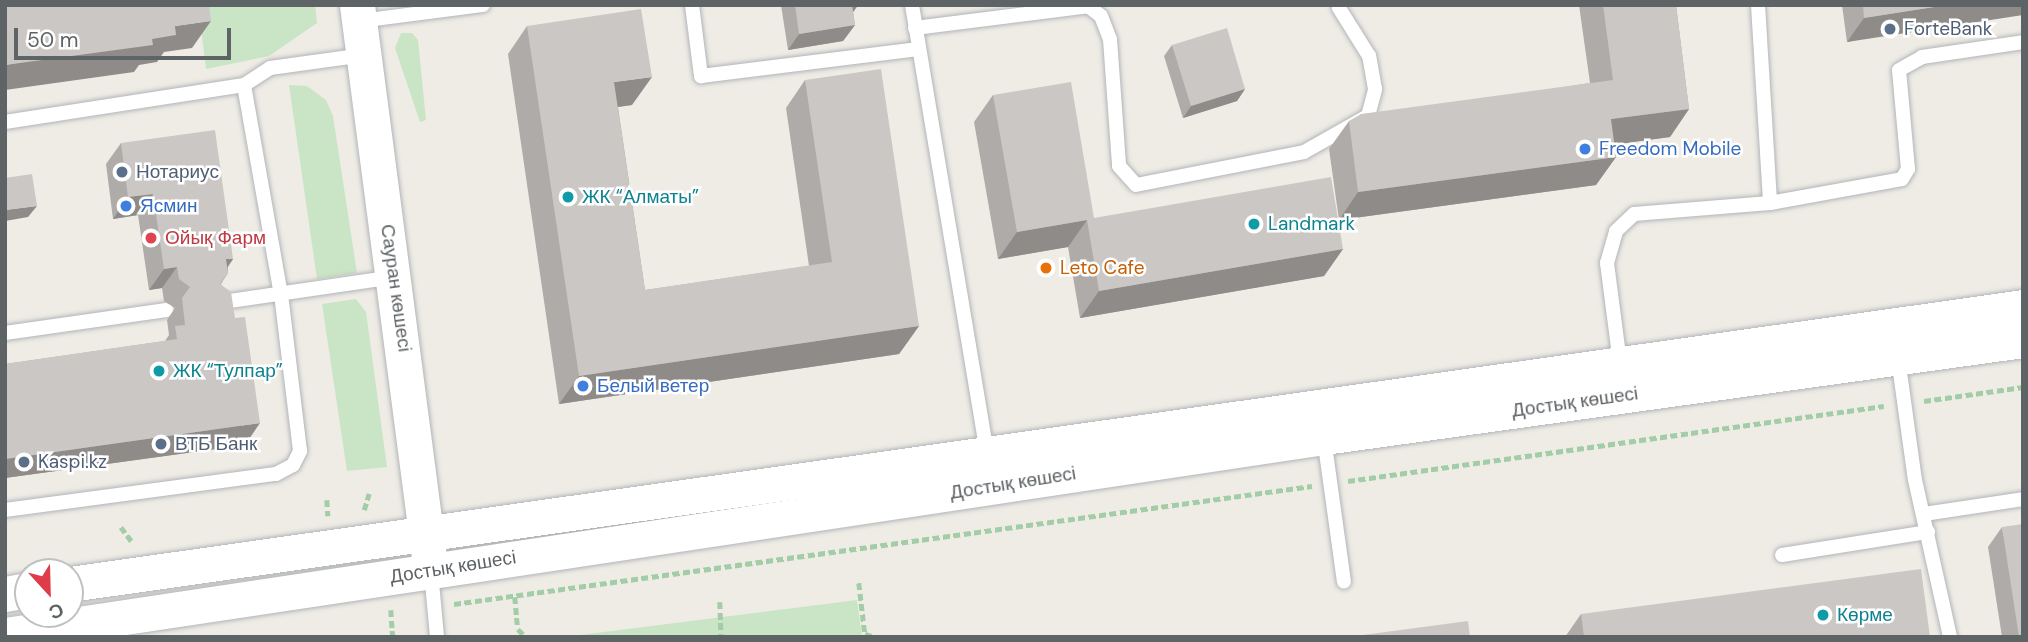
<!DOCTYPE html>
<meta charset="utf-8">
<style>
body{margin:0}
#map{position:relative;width:2028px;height:642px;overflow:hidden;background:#efece6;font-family:"DM Sans",sans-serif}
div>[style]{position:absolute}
.green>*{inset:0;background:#cae5c5}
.path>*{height:4.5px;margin-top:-2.25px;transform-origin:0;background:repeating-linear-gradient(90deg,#a2cda7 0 7px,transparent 0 10.5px)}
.roads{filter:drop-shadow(0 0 2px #b1b5b8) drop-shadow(0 0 2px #b1b5b8)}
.service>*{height:14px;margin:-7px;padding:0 7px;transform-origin:7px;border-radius:7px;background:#fff}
.tertiary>*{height:35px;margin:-17.5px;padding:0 17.5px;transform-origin:17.5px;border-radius:17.5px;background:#fff}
.wall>*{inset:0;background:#afaba9}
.shaded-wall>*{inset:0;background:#8e8b89}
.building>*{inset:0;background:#cbc7c4}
.dots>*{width:19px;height:19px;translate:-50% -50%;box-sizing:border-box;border:4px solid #fff;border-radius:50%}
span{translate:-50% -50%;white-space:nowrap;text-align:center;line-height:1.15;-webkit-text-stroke:5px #fff;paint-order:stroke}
.service-label{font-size:19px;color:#4e5e75}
.left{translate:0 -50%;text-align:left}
.shop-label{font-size:19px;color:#366cbe}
.culture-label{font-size:19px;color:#0d838f}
.health-label{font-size:19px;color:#be3a42}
.food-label{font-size:19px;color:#c56008}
.street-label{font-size:19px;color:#5e6366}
.frame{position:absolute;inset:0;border:7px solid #5e6366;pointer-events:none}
.north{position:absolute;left:14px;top:558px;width:70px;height:70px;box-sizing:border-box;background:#fff;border:2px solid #bfc1c2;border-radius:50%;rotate:158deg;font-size:19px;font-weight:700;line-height:28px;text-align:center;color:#5e6366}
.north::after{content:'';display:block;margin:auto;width:24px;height:32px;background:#df3c4a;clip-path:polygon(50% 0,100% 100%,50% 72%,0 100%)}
.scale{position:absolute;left:14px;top:28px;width:217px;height:32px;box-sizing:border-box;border:4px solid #5e6366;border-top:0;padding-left:9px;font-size:21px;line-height:24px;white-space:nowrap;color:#5e6366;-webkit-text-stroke:5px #fff;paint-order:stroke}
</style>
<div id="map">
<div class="green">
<div style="clip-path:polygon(198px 5px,315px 5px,317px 23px,269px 56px,206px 69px)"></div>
<div style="clip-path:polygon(401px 33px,412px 33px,418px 40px,426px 120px,420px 122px,395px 48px)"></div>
<div style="clip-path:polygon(289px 85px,307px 86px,326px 100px,333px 116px,357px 273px,317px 279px)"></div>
<div style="clip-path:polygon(356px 299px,366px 312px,387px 467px,347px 471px,322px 304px)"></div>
<div style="clip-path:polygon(857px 600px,862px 637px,564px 637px)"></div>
</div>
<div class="path">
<div style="left:1924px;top:401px;width:100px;rotate:-8deg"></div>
<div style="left:1348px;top:481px;width:541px;rotate:-7.97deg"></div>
<div style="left:327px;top:500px;width:16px;rotate:86deg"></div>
<div style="left:364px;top:510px;width:17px;rotate:-73deg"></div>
<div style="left:121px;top:527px;width:20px;rotate:53deg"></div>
<div style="left:859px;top:583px;width:51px;rotate:83.3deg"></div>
<div style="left:865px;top:634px;width:10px;rotate:17deg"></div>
<div style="left:515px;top:597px;width:32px;rotate:85deg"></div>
<div style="left:518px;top:629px;width:11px;rotate:45deg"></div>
<div style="left:720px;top:602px;width:35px;rotate:88deg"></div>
<div style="left:454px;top:604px;width:866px;rotate:-7.83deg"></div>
<div style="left:391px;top:610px;width:27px;rotate:86deg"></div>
</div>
<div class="roads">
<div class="service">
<div style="left:692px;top:5px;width:72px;rotate:82.8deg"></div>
<div style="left:701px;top:76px;width:219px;rotate:-7.1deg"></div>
<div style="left:912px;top:5px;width:453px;rotate:80.5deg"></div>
<div style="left:1758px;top:5px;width:198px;rotate:86.5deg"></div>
<div style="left:360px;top:21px;width:124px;rotate:-7.4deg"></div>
<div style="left:915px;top:28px;width:174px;rotate:-7.2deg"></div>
<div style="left:1088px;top:6px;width:16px;rotate:38deg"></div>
<div style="left:1101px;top:16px;width:25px;rotate:69deg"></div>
<div style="left:1110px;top:39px;width:127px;rotate:85.9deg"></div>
<div style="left:1119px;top:166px;width:25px;rotate:48deg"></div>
<div style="left:1136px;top:185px;width:171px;rotate:-11.1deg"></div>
<div style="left:1304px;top:152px;width:73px;rotate:-29.4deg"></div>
<div style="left:1368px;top:116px;width:28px;rotate:-75deg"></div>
<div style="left:1375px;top:89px;width:34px;rotate:-100deg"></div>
<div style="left:1369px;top:56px;width:57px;rotate:-122deg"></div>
<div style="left:5px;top:122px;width:242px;rotate:-8.8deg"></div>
<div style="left:244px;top:85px;width:31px;rotate:-33deg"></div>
<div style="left:270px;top:68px;width:95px;rotate:-7.9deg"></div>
<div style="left:216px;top:303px;width:180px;rotate:-8.3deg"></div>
<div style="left:5px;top:333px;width:163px;rotate:-8.1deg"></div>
<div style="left:1898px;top:358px;width:123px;rotate:82.1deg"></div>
<div style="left:1915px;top:480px;width:161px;rotate:77.4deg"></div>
<div style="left:1620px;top:363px;width:101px;rotate:-97.4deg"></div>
<div style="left:1607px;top:263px;width:33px;rotate:-74deg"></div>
<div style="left:1616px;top:231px;width:25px;rotate:-43deg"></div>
<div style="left:1634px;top:214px;width:136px;rotate:-4.6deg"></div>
<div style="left:1770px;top:203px;width:134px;rotate:-10.3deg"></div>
<div style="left:1902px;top:179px;width:12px;rotate:-59deg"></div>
<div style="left:1908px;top:169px;width:99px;rotate:-95.2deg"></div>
<div style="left:1899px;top:70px;width:26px;rotate:-29deg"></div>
<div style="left:1922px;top:57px;width:102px;rotate:-8.4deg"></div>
<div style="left:1324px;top:438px;width:145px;rotate:82.1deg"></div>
<div style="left:5px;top:510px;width:273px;rotate:-7.6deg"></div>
<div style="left:276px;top:474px;width:19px;rotate:-28deg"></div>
<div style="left:293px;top:465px;width:16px;rotate:-63deg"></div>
<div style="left:300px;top:451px;width:157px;rotate:-96.9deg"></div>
<div style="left:281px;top:295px;width:213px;rotate:-100deg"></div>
<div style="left:1924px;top:514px;width:100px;rotate:-8.6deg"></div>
<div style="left:1782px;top:555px;width:148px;rotate:-9deg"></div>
<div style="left:431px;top:572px;width:65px;rotate:84.7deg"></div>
</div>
<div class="tertiary">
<div style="left:357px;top:5px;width:557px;rotate:82.57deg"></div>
<div style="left:70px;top:584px;width:1973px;rotate:-8.07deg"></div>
<div style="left:5px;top:594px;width:23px;rotate:-10deg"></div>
<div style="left:5px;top:635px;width:1334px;rotate:-8.54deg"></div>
<div style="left:1324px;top:437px;width:706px;rotate:-7.9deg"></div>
</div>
</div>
<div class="wall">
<div style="clip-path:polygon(781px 5px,858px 5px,853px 12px,855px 25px,843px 41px,788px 50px)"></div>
<div style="clip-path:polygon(1579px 5px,1676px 5px,1689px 109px,1670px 137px,1614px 144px,1616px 157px,1596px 185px,1339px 220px,1329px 149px,1349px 121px,1590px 83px)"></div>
<div style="clip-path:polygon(1842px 5px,2023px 5px,1847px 42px)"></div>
<div style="clip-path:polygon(527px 26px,632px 105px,618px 107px,645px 290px,809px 266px,786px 108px,805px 80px,919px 326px,899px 354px,559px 404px,508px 54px)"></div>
<div style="clip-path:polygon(1172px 45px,1245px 89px,1237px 101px,1183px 118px,1164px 56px)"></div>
<div style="clip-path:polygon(993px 95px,1094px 218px,1343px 249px,1324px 276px,1080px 318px,1068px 247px,998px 259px,974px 122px)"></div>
<div style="clip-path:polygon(121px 143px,233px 259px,228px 267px,228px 273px,221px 284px,245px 445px,5px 478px,5px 364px,165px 341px,169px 335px,167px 320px,175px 308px,164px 301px,162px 288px,149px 290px,138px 215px,113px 219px,106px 164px)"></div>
<div style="clip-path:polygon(2002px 527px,2023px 637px,2002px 637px,1988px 547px)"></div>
<div style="clip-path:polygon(1581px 614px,1930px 637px,1565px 637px)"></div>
</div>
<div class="shaded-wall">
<div style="clip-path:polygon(850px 5px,858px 5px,850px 17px)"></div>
<div style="clip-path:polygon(1947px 5px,2023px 5px,2023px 15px,1847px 42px,1864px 18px)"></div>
<div style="clip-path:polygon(211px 21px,192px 48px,164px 52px,157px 62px,139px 65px,134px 72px,5px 90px,5px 65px,152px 39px,175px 26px)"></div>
<div style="clip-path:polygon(855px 25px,843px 41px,788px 50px,799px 34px)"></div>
<div style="clip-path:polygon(652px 77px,632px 105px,595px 110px,614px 82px)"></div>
<div style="clip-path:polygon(1245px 89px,1237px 101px,1183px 118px,1191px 106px)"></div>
<div style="clip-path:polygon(1689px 109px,1670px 137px,1591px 148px,1611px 119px)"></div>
<div style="clip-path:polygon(1616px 157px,1596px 185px,1339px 220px,1358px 192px)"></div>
<div style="clip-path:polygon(153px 194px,138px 215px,113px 219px,128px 197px)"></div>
<div style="clip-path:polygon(37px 206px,28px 217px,5px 221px,5px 210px)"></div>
<div style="clip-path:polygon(1087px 220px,1068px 247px,998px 259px,1017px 232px)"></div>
<div style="clip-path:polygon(1343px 249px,1324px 276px,1080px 318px,1099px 291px)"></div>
<div style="clip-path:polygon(226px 259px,233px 259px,218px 280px)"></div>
<div style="clip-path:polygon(177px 267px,162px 288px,149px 290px,164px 269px)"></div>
<div style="clip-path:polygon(919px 326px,899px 354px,559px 404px,579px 376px)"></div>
<div style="clip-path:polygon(260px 423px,245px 445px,5px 478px,5px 459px)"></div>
</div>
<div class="building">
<div style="clip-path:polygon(5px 5px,209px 5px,211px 21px,175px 26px,176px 35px,152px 39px,153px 45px,5px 65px)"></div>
<div style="clip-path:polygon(795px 5px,852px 5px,855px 25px,799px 34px)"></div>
<div style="clip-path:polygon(1603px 5px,1676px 5px,1689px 109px,1611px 119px,1616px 157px,1358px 192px,1349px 121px,1361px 114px,1613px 80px)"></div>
<div style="clip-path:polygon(1863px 5px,1947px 5px,1864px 18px)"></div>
<div style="clip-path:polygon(641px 9px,652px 77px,614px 82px,645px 290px,832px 262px,805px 80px,881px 69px,919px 326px,579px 376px,527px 26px)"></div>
<div style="clip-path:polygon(1227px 28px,1245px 89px,1191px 106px,1172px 45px)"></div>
<div style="clip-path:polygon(1071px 82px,1094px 218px,1331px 177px,1343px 249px,1099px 291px,1087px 220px,1017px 232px,993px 95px)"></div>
<div style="clip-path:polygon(215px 130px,233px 259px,226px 259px,228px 273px,220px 284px,231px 292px,235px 318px,245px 317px,260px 423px,5px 459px,5px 364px,177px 339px,175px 326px,185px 325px,182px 298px,190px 287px,179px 279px,177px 267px,164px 269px,153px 194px,128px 197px,121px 143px)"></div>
<div style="clip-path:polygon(32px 174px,37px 206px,5px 210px,5px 178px)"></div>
<div style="clip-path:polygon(2023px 524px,2023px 637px,2019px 637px,2002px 527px)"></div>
<div style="clip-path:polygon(1921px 569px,1930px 637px,1584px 637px,1581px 614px)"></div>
<div style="clip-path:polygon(1468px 621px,1470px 637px,1348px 637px)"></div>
</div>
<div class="dots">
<div style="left:1890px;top:29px;background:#5c6f8a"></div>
<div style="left:1585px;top:149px;background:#3f7fe0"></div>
<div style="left:122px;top:172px;background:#5c6f8a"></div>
<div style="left:568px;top:197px;background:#0f9aa8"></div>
<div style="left:126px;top:206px;background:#3f7fe0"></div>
<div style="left:1254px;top:224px;background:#0f9aa8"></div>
<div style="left:151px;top:238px;background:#e0444e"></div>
<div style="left:1046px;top:268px;background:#e8710a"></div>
<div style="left:159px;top:371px;background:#0f9aa8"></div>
<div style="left:583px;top:386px;background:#3f7fe0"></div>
<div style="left:161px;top:444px;background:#5c6f8a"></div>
<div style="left:24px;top:462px;background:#5c6f8a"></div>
<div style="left:1823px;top:615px;background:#0f9aa8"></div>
</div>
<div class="service-label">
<span class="left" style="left:1904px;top:29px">ForteBank</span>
<span class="left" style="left:136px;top:172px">Нотариус</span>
<span class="left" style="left:175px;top:444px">ВТБ Банк</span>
<span class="left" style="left:38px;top:462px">Kaspi.kz</span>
</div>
<div class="shop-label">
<span class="left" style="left:1599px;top:149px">Freedom Mobile</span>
<span class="left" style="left:140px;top:206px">Ясмин</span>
<span class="left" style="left:597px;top:386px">Белый ветер</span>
</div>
<div class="culture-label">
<span class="left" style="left:582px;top:197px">ЖК “Алматы”</span>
<span class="left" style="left:1268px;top:224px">Landmark</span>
<span class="left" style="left:173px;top:371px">ЖК “Тулпар”</span>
<span class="left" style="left:1837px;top:615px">Көрме</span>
</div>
<div class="health-label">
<span class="left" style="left:165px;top:238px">Ойық Фарм</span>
</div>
<div class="food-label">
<span class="left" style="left:1060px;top:268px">Leto Cafe</span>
</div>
<div class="street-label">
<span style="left:396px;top:288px;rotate:82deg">Сауран көшесі</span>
<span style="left:1575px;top:402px;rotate:-8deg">Достық көшесі</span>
<span style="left:1013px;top:483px;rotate:-9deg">Достық көшесі</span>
<span style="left:453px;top:567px;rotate:-9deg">Достық көшесі</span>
</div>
<div class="frame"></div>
<div class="north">С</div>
<div class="scale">50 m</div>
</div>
